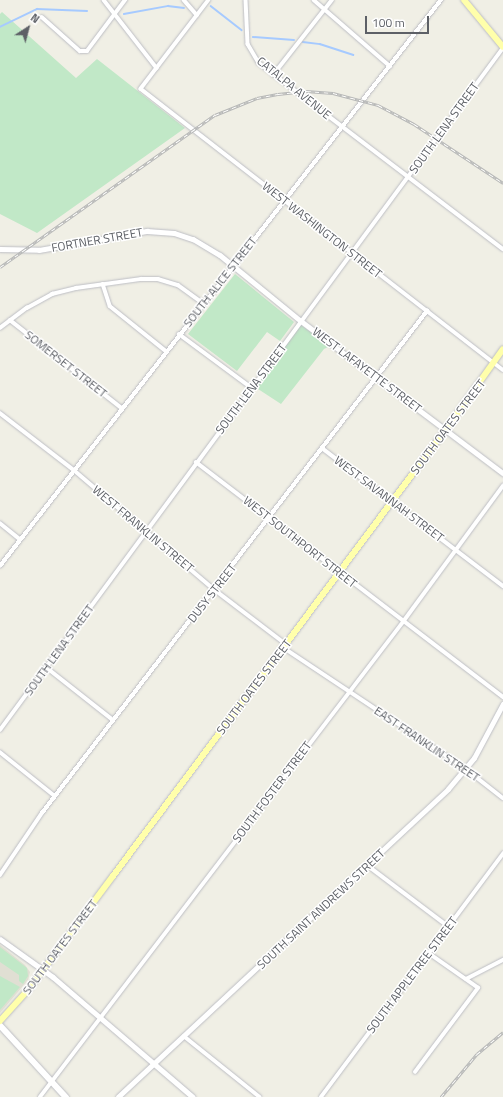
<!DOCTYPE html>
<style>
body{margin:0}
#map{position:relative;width:503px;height:1097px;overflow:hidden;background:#f0efe5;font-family:"Titillium Web",sans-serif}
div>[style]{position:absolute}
.education>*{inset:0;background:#e0dfd3}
.green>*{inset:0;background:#c1e8c7}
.stream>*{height:1.5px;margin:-0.75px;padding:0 0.75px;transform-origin:0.75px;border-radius:0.75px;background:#a6caff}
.roads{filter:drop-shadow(0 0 1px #bdbec4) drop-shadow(0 0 1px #bdbec4)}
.minor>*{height:3.5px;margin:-1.75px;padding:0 1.75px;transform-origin:1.75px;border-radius:1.75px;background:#fff}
.tertiary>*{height:4.5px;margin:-2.25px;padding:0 2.25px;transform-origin:2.25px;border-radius:2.25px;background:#fff}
.secondary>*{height:5.5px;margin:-2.75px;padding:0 2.75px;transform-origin:2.75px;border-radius:2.75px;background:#fff}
.primary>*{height:6px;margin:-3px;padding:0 3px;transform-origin:3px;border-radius:3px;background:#ffffab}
.rail>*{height:3px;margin-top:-1.5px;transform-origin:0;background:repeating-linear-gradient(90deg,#fff 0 4.5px,#b6b7b7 0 9px);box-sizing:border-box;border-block:1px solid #b6b7b7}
span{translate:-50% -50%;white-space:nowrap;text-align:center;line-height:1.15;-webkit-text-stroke:3px #fff;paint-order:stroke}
.street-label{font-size:12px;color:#5d6066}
.north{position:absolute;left:8px;top:8px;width:40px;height:40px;-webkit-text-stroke:3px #fff;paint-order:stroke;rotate:36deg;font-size:11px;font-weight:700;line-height:16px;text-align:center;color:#5d6066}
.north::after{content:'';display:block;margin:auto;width:14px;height:18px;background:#5d6066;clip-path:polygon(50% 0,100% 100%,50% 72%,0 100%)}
.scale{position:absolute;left:365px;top:16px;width:64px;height:18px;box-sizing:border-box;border:2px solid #5d6066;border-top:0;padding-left:5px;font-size:12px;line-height:14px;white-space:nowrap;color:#5d6066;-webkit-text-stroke:3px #fff;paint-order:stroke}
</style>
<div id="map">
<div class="education">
<div style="clip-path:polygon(0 945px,25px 965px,30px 972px,28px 980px,0 1013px)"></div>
</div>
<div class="green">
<div style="clip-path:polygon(2px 12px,76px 78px,97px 59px,185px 128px,37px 233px,0 214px,0 14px)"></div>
<div style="clip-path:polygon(235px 274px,294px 322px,280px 341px,267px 332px,237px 371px,188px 334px)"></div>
<div style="clip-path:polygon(301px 325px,330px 346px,324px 349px,281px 404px,255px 387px)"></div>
<div style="clip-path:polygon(0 947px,27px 968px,28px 976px,23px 984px,19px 981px,19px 975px,0 962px)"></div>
<div style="clip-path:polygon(0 976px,20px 987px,0 1010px)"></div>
</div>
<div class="stream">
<div style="left:211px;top:6px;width:39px;rotate:38deg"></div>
<div style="left:124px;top:14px;width:45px;rotate:-10.3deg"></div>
<div style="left:168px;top:6px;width:16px;rotate:7deg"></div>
<div style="left:0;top:27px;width:41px;rotate:-25.9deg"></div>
<div style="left:37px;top:9px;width:50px;rotate:2.3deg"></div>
<div style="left:253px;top:37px;width:41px;rotate:4.2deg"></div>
<div style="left:303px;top:42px;width:17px;rotate:7deg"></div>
<div style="left:320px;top:44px;width:35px;rotate:18deg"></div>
</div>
<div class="roads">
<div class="minor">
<div style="left:104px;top:0;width:86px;rotate:52.1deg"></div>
<div style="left:184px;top:0;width:20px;rotate:49deg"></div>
<div style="left:209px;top:0;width:112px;rotate:127.4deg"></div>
<div style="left:141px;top:89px;width:458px;rotate:37.8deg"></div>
<div style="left:246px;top:0;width:44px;rotate:87.4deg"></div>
<div style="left:248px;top:44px;width:22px;rotate:60deg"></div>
<div style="left:259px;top:63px;width:307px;rotate:37.3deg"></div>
<div style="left:314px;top:0;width:101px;rotate:41deg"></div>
<div style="left:42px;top:17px;width:51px;rotate:41.8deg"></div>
<div style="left:80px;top:51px;width:7px"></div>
<div style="left:87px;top:51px;width:64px;rotate:-53.3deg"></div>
<div style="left:273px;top:75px;width:95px;rotate:-51.8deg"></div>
<div style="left:103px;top:284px;width:23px;rotate:72deg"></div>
<div style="left:110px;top:306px;width:72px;rotate:38.8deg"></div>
<div style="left:10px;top:320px;width:142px;rotate:38.2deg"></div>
<div style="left:0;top:328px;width:34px;rotate:-37deg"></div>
<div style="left:27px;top:308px;width:29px;rotate:-29deg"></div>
<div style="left:52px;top:294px;width:25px;rotate:-14deg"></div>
<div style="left:76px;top:288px;width:66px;rotate:-7.9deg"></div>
<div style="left:141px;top:279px;width:17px"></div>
<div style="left:158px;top:279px;width:21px;rotate:17deg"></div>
<div style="left:178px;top:285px;width:31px;rotate:36deg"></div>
<div style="left:179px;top:334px;width:91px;rotate:36.5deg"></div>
<div style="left:0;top:413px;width:93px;rotate:37.6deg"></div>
<div style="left:74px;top:470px;width:185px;rotate:40.4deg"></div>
<div style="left:215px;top:590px;width:89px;rotate:37.3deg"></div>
<div style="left:322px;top:448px;width:228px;rotate:37.3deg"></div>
<div style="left:196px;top:462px;width:387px;rotate:37.4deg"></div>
<div style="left:0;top:523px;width:26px;rotate:39deg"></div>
<div style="left:0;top:566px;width:718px;rotate:-52.08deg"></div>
<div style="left:284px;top:648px;width:219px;rotate:33.6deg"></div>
<div style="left:466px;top:769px;width:47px;rotate:38.1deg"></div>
<div style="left:46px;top:667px;width:85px;rotate:38.3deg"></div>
<div style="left:0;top:730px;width:847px;rotate:-53.59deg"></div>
<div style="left:0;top:752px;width:70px;rotate:38.7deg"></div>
<div style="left:367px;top:865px;width:101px;rotate:37deg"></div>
<div style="left:0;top:875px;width:75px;rotate:-55.9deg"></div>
<div style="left:42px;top:813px;width:633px;rotate:-52.51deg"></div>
<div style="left:466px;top:979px;width:42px;rotate:-27.2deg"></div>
<div style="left:184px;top:1036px;width:97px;rotate:38.8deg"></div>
<div style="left:415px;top:1072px;width:105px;rotate:-53.1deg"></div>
<div style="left:478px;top:988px;width:61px;rotate:-145deg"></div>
<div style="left:40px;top:1097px;width:598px;rotate:-52.61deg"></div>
<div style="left:403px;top:622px;width:169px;rotate:-53.7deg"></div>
<div style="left:321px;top:1097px;width:304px;rotate:-53.2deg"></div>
</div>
<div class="tertiary">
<div style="left:0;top:249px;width:39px;rotate:1deg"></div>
<div style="left:39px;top:250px;width:110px;rotate:-10deg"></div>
<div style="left:147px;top:231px;width:27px;rotate:4deg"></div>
<div style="left:174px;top:233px;width:20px;rotate:18deg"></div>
<div style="left:193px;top:239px;width:31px;rotate:31deg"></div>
<div style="left:220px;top:255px;width:104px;rotate:39.2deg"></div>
<div style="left:301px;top:321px;width:253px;rotate:37deg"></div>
<div style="left:0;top:939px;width:65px;rotate:35.6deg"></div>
<div style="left:53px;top:977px;width:184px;rotate:40.6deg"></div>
<div style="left:118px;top:1097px;width:451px;rotate:-43deg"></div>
<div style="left:448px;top:789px;width:40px;rotate:-50deg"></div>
<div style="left:474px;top:758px;width:61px;rotate:-61.8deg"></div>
</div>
<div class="secondary">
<div style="left:0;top:1025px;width:98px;rotate:47.5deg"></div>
</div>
<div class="primary">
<div style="left:464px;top:0;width:61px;rotate:50.3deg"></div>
<div style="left:0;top:1021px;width:42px;rotate:-47.9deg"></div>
<div style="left:28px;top:990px;width:142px;rotate:-53.3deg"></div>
<div style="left:113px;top:876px;width:557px;rotate:-53.32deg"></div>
<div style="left:446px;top:429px;width:98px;rotate:-54.5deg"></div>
</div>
</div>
<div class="rail">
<div style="left:0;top:267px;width:263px;rotate:-35.3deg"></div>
<div style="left:215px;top:115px;width:45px;rotate:-22deg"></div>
<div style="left:257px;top:98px;width:21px;rotate:-11deg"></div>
<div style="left:278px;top:94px;width:28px;rotate:-6deg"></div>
<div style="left:306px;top:91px;width:27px;rotate:4deg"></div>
<div style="left:333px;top:93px;width:47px;rotate:14.9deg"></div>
<div style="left:378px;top:105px;width:41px;rotate:27.8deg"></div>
<div style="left:414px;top:124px;width:107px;rotate:33.5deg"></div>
<div style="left:441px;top:1097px;width:56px;rotate:-50.1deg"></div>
<div style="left:477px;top:1054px;width:34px;rotate:-40deg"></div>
</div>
<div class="street-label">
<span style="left:294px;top:88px;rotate:39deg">CATALPA AVENUE</span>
<span style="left:444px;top:128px;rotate:-54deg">SOUTH LENA STREET</span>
<span style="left:322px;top:230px;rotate:38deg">WEST WASHINGTON STREET</span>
<span style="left:97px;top:240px;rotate:-10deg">FORTNER STREET</span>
<span style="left:220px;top:282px;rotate:-52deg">SOUTH ALICE STREET</span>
<span style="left:66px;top:364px;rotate:38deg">SOMERSET STREET</span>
<span style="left:367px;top:370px;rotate:37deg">WEST LAFAYETTE STREET</span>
<span style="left:251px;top:389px;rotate:-53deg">SOUTH LENA STREET</span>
<span style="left:448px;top:427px;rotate:-53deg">SOUTH OATES STREET</span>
<span style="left:389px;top:499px;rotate:37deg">WEST SAVANNAH STREET</span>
<span style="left:143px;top:529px;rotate:40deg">WEST FRANKLIN STREET</span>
<span style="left:300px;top:542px;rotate:38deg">WEST SOUTHPORT STREET</span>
<span style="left:212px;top:593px;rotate:-52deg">DUSY STREET</span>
<span style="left:59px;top:650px;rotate:-54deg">SOUTH LENA STREET</span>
<span style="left:254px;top:687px;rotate:-53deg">SOUTH OATES STREET</span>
<span style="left:427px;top:744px;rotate:34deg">EAST FRANKLIN STREET</span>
<span style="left:272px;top:792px;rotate:-53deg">SOUTH FOSTER STREET</span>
<span style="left:321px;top:909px;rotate:-43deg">SOUTH SAINT ANDREWS STREET</span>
<span style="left:60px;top:947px;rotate:-53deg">SOUTH OATES STREET</span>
<span style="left:412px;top:975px;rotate:-53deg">SOUTH APPLETREE STREET</span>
</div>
<div class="north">N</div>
<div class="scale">100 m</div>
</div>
